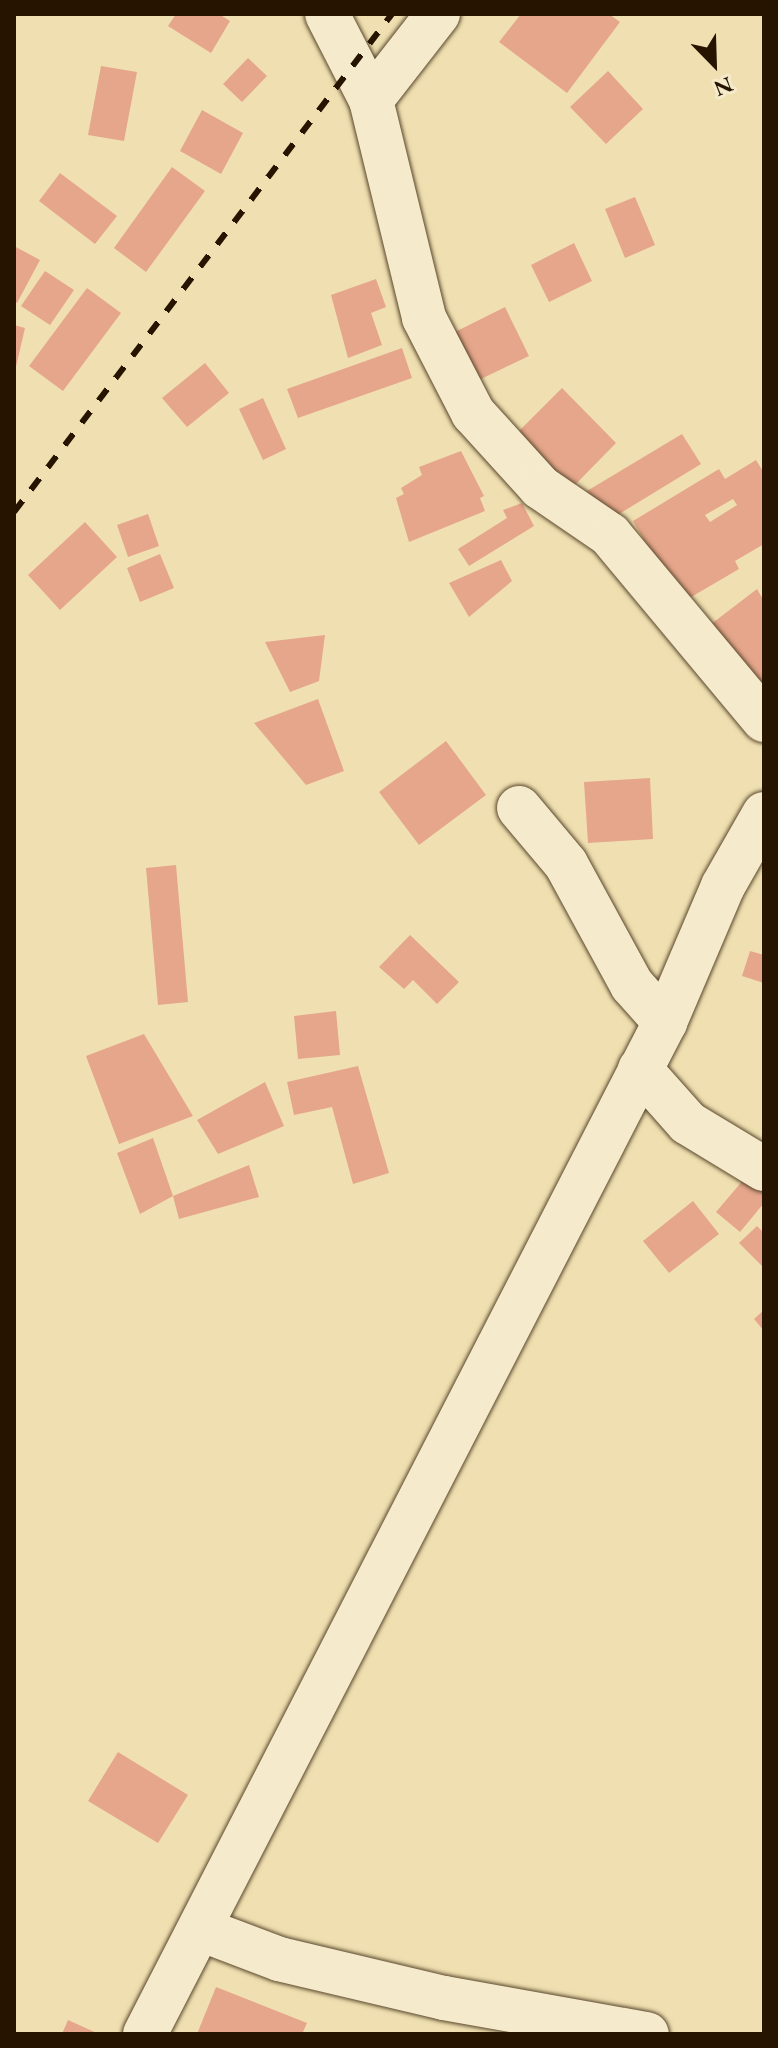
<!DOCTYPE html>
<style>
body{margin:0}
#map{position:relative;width:778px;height:2048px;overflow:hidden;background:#f0e0b1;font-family:"EB Garamond",serif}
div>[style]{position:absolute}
.building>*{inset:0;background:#e5a68b}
.roads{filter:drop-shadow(0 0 2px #59472c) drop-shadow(0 0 2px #59472c)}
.minor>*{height:44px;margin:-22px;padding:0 22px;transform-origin:22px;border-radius:22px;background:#f5ebcc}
.rail>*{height:6px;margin-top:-3px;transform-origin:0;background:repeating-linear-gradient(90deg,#271400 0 14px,transparent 0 28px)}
span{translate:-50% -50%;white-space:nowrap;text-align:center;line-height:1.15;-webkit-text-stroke:7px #f5ebcc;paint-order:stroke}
.frame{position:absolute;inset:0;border:16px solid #271400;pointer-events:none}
.north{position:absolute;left:674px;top:24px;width:80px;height:80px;-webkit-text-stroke:6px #f5ebcc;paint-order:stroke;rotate:157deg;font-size:22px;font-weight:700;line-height:32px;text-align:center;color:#271400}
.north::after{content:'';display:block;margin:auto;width:28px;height:36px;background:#271400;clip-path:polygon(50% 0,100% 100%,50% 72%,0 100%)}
</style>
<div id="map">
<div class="building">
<div style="clip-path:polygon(176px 14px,219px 14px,230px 21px,211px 53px,168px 26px)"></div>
<div style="clip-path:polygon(521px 14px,609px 14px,620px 22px,567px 93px,499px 42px)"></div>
<div style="clip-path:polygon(248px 58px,267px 76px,242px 102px,223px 84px)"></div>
<div style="clip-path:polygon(101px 66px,137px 72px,124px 141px,88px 135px)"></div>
<div style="clip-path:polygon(608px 71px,643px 109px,606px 144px,570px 107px)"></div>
<div style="clip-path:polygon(202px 110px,243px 133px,221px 174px,180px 151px)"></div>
<div style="clip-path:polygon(172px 167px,205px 191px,146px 272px,114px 248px)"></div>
<div style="clip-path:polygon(60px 173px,117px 216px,95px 244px,39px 201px)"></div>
<div style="clip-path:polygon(635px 197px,655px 245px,625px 258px,605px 209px)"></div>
<div style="clip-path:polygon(574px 243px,592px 281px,549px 302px,531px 265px)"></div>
<div style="clip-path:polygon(14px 246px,40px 260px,17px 303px,14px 302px)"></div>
<div style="clip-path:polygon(45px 271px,74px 290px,50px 325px,21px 306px)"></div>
<div style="clip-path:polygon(376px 279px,386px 307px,371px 313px,382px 345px,348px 358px,331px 295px)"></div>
<div style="clip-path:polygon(87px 288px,121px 313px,63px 391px,29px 366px)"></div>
<div style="clip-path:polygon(505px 307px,529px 356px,479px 380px,455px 332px)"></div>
<div style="clip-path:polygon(14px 325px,25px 328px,15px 371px,14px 371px)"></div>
<div style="clip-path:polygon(402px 348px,412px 378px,298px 418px,287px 389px)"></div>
<div style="clip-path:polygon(205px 363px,229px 393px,187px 427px,162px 398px)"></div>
<div style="clip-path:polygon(562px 388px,616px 443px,569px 491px,514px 436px)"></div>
<div style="clip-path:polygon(263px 398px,286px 449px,263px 460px,239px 409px)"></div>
<div style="clip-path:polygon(682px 434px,701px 464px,606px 522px,587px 491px)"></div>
<div style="clip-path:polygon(461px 451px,484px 496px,480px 498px,485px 511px,409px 542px,396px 498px,404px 494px,401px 488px,422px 475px,419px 467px)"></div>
<div style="clip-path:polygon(evenodd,756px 460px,764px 473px,764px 544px,735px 561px,739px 569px,681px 603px,633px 521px,719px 469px,725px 479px,756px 460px,733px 499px,737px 505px,710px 522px,705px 515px,733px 499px)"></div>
<div style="clip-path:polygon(522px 503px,534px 526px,469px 566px,458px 549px,507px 518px,503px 510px)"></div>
<div style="clip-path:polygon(148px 514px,159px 546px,128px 557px,117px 525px)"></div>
<div style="clip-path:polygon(85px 522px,117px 557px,60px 610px,28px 575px)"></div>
<div style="clip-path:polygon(160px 554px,174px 588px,140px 602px,127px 568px)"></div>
<div style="clip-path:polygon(501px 560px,512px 581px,469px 617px,449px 583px)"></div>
<div style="clip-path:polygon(757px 589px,764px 601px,764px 705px,706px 628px)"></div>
<div style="clip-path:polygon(325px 635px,319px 681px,290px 692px,265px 642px)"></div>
<div style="clip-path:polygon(318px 699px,344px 771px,306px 785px,254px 723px)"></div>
<div style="clip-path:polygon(446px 741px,486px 795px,419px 845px,379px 792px)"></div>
<div style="clip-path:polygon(650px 778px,653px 839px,588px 843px,584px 782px)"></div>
<div style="clip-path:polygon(176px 865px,188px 1002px,158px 1005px,146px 868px)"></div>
<div style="clip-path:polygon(410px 935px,459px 982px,437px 1004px,413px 980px,404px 989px,379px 967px)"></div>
<div style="clip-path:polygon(750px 951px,764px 955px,764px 983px,742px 976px)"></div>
<div style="clip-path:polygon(336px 1011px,340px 1055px,298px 1059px,294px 1016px)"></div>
<div style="clip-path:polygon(144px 1034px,193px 1116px,119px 1144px,86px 1056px)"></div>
<div style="clip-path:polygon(358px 1066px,389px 1173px,353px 1184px,332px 1107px,294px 1115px,287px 1082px)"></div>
<div style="clip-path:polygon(265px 1082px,284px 1126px,218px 1154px,197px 1120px)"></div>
<div style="clip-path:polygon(153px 1138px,173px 1196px,249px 1165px,259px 1197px,179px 1219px,173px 1196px,140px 1214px,117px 1153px)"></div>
<div style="clip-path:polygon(750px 1172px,764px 1184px,764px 1203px,740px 1232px,716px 1212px)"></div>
<div style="clip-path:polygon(693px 1201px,719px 1234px,669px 1273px,643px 1241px)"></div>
<div style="clip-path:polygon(757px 1226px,764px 1233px,764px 1268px,739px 1243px)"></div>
<div style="clip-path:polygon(764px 1310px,764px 1331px,754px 1319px)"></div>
<div style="clip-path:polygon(118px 1752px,188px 1795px,158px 1843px,88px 1801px)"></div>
<div style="clip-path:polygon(216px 1987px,307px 2023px,302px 2034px,197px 2034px)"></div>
<div style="clip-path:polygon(68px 2020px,99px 2034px,62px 2034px)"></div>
</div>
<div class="roads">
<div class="minor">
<div style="left:327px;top:14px;width:97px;rotate:62.9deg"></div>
<div style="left:371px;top:100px;width:224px;rotate:76.3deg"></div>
<div style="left:424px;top:318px;width:107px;rotate:62.7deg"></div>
<div style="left:473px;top:413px;width:100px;rotate:47.8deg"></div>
<div style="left:540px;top:487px;width:85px;rotate:34.4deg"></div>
<div style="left:610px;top:535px;width:241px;rotate:50.2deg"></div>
<div style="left:371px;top:100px;width:109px;rotate:-52.1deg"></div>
<div style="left:519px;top:808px;width:73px;rotate:50deg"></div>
<div style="left:566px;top:864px;width:138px;rotate:61.4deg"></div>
<div style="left:632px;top:985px;width:50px;rotate:48.3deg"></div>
<div style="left:640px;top:1069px;width:72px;rotate:48.4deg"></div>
<div style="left:688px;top:1123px;width:89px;rotate:31.2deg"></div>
<div style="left:200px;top:1929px;width:85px;rotate:20.8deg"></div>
<div style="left:279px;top:1959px;width:170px;rotate:13.3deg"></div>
<div style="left:444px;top:1998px;width:206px;rotate:10.1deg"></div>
<div style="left:145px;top:2034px;width:1138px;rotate:-62.8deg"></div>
<div style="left:665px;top:1022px;width:148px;rotate:-66.9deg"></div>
<div style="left:723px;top:886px;width:83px;rotate:-60.3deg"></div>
</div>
</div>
<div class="rail">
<div style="left:14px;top:512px;width:625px;rotate:-52.8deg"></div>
</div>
<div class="frame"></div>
<div class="north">N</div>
</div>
